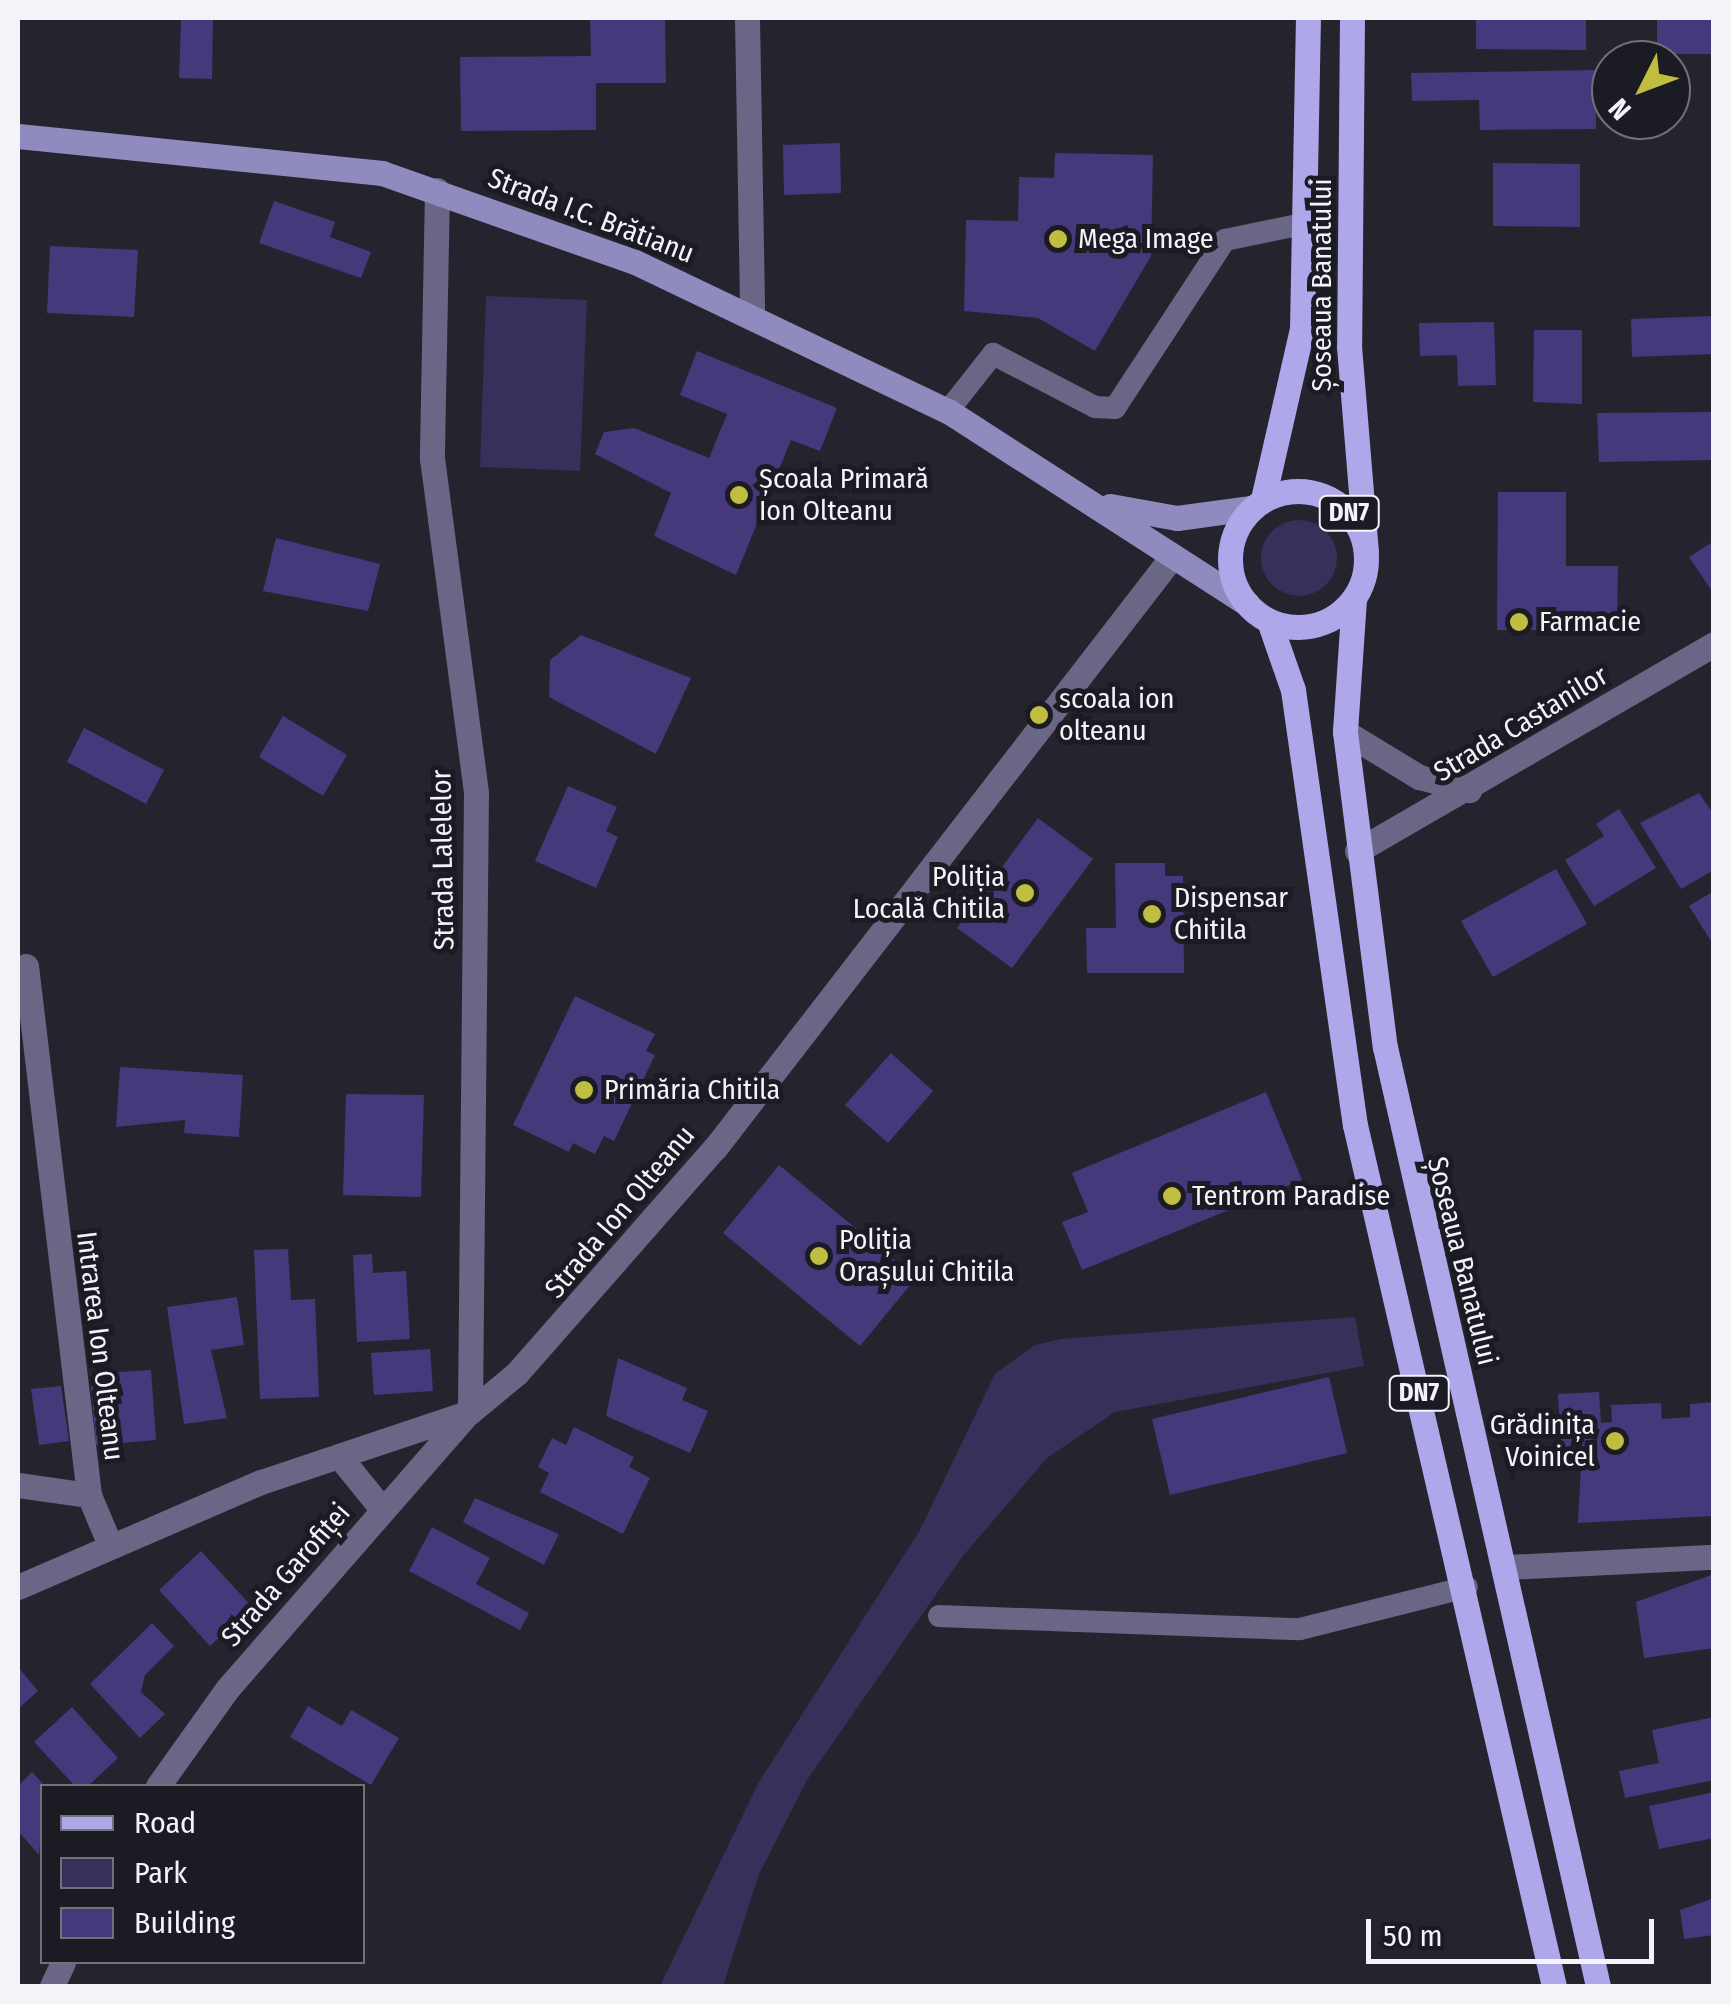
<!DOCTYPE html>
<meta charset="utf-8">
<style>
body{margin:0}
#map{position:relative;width:1731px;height:2004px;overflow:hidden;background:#25242e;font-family:"Fira Sans Condensed",sans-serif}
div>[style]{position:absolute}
.green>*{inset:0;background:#36305a}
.round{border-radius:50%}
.building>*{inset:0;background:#45387b}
.service>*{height:22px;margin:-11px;padding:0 11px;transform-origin:11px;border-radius:11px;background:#696686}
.minor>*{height:25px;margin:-12.5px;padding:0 12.5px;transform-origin:12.5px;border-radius:12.5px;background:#696686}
.secondary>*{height:25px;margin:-12.5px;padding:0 12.5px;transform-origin:12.5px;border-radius:12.5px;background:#908bbe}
.primary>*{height:25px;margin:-12.5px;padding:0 12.5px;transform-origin:12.5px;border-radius:12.5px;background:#aea7e9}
.primary>.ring{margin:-12.5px;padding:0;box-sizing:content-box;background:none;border:25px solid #aea7e9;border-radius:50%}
.dots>*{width:28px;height:28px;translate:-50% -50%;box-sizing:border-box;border:5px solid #1b1b24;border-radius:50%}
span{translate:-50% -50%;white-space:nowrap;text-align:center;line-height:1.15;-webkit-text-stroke:10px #1b1b24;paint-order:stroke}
.shield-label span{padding:2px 8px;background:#1b1b24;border:2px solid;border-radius:8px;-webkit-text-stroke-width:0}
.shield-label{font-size:25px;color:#f4f3fa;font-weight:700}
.street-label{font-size:28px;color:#f4f3fa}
.poi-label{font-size:28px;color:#f4f3fa}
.left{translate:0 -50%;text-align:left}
.right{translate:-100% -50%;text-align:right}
.frame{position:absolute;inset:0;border:20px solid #f4f3fa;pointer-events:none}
.legend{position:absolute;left:40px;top:1784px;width:325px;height:180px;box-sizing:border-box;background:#1b1b24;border:2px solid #72717a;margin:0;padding:12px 18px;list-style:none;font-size:30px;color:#f4f3fa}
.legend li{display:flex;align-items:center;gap:20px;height:50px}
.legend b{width:50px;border:2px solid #72717a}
.north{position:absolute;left:1591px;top:40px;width:100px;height:100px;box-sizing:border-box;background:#1b1b24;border:2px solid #72717a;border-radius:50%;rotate:228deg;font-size:28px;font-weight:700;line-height:40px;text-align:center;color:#f4f3fa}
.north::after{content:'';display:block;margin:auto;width:35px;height:45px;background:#bfbe41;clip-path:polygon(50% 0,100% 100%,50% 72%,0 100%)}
.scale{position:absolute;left:1366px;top:1919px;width:288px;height:45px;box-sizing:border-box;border:5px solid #f4f3fa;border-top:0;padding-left:12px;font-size:30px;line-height:35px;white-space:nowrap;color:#f4f3fa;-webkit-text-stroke:8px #1b1b24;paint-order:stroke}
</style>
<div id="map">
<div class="green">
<div style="clip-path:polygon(486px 296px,587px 300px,580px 471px,480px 467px)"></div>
<div class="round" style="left:1261px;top:520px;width:76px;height:76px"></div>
<div style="clip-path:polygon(1355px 1317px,1364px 1366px,1115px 1412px,1047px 1458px,962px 1557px,807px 1780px,759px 1874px,723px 1986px,660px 1986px,759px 1782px,920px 1530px,995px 1374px,1035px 1345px,1061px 1339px)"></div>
</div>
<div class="building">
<div style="clip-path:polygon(181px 18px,213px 18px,212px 79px,179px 78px)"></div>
<div style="clip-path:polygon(590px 18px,665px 18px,666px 83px,596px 83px,596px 130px,461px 131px,460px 57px,591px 56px)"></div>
<div style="clip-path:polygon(1476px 18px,1586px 18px,1586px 50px,1476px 49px)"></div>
<div style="clip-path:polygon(1657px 18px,1714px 18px,1714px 54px,1657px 54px)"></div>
<div style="clip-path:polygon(1595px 70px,1596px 129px,1480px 130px,1479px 100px,1412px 101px,1411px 73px)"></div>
<div style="clip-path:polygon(840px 143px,841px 193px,784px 195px,783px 145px)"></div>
<div style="clip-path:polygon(1055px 153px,1153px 155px,1151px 256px,1095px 351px,1038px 318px,964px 311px,966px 220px,1018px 221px,1019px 177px,1054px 178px)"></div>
<div style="clip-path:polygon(1493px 163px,1580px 164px,1580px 227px,1493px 226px)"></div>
<div style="clip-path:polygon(274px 201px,335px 222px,330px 237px,371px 252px,361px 278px,259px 243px)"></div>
<div style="clip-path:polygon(50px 246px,138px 250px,134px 317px,47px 313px)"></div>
<div style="clip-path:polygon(1714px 316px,1714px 354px,1632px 357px,1631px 319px)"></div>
<div style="clip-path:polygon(1494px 322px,1496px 385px,1458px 386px,1457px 355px,1420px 356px,1419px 323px)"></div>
<div style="clip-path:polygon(1534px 330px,1582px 330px,1582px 404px,1533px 402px)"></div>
<div style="clip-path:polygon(697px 351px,837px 408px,820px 451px,791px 440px,736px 575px,654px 536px,671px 493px,595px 454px,604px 432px,634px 428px,709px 458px,727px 414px,680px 395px)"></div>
<div style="clip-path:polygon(1714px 412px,1714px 460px,1599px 462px,1597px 413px)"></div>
<div style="clip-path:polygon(1498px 492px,1566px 492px,1566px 566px,1618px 566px,1617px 630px,1497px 630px)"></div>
<div style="clip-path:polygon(276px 538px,380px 564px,368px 611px,263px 591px)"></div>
<div style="clip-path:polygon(1714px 541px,1714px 594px,1689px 557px)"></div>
<div style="clip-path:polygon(581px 635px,691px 678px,656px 754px,549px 697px,550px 660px)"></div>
<div style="clip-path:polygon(283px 716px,347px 755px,323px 796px,259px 757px)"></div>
<div style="clip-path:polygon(84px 728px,164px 770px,146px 804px,67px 762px)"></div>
<div style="clip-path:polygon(568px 786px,617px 807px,606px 831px,618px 837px,596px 888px,535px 861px)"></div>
<div style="clip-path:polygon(1699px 793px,1714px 815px,1714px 870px,1681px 889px,1640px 823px)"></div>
<div style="clip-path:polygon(1619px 809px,1656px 868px,1594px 906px,1565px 860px,1604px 836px,1596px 824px)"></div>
<div style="clip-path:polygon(1038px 818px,1093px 859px,1012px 968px,957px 928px)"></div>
<div style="clip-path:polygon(1115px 863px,1165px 863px,1165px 876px,1183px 876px,1184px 973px,1087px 973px,1086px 928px,1116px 928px)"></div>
<div style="clip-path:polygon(1556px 869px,1587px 924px,1493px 977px,1461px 921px)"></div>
<div style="clip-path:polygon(1714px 891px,1714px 946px,1689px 906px)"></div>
<div style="clip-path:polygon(575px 996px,655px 1034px,646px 1051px,655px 1055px,614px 1141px,604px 1136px,595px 1154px,573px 1143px,569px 1152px,513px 1125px)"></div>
<div style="clip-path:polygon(891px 1053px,933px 1091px,888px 1143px,845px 1105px)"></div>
<div style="clip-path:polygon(120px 1067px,243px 1075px,239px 1137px,184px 1133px,185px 1120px,116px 1127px)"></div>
<div style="clip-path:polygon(1266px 1092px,1302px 1180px,1082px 1270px,1062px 1222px,1088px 1212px,1072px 1173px)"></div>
<div style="clip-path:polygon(346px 1094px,424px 1095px,421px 1197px,343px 1195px)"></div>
<div style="clip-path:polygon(779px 1165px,916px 1278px,860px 1346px,723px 1233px)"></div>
<div style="clip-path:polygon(288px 1249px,291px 1300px,315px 1299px,319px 1397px,260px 1399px,254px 1250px)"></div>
<div style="clip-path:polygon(372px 1254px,373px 1273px,406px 1271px,410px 1339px,357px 1342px,353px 1255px)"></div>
<div style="clip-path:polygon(237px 1297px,244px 1345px,211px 1350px,227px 1418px,184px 1424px,167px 1307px)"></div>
<div style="clip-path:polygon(430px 1349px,433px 1391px,374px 1395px,371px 1353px)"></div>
<div style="clip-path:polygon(618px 1358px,687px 1388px,682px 1400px,708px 1411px,690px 1453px,606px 1416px)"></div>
<div style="clip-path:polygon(151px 1370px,156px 1440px,96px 1445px,90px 1374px)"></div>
<div style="clip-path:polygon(1329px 1377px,1347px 1453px,1170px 1495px,1152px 1419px)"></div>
<div style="clip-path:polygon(61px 1386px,69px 1441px,39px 1445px,31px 1389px)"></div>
<div style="clip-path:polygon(1599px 1392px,1601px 1423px,1612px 1422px,1611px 1405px,1661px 1403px,1662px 1419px,1690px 1417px,1690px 1404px,1714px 1402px,1714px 1516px,1578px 1523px,1581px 1465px,1562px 1466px,1558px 1394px)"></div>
<div style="clip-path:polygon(574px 1427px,634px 1457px,629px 1467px,650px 1478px,623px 1534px,540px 1492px,549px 1473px,538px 1467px,552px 1438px,566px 1445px)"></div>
<div style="clip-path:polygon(475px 1498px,559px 1534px,544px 1565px,463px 1522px)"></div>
<div style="clip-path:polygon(432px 1527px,490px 1558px,476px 1584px,529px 1613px,520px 1630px,409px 1571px)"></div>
<div style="clip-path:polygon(201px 1551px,253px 1608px,210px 1646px,159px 1590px)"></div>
<div style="clip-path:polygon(1714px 1574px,1714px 1648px,1644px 1658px,1636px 1602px)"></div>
<div style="clip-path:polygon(152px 1623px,174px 1646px,145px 1675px,141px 1692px,165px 1714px,140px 1738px,90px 1684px)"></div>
<div style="clip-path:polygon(18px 1667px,38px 1691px,18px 1709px)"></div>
<div style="clip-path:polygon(308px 1706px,342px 1726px,351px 1710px,399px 1738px,371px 1785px,290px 1737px)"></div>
<div style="clip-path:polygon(72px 1707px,118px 1758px,88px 1786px,75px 1786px,34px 1742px)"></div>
<div style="clip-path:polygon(1714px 1717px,1714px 1780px,1625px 1798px,1619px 1771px,1659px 1763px,1652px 1730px)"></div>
<div style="clip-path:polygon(32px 1772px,45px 1786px,39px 1855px,18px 1831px,18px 1786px)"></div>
<div style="clip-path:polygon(1714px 1792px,1714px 1838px,1659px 1849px,1649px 1806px)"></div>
<div style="clip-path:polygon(1714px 1898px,1714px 1935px,1684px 1939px,1680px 1910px)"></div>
</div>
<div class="service">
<div style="left:948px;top:411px;width:73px;rotate:-51.7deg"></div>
<div style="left:993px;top:354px;width:115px;rotate:27.5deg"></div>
<div style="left:1095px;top:407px;width:20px;rotate:3deg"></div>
<div style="left:1115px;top:408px;width:201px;rotate:-56.8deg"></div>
<div style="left:1225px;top:240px;width:84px;rotate:-11.7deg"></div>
<div style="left:939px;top:1616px;width:361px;rotate:2.1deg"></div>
<div style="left:1300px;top:1629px;width:172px;rotate:-14.1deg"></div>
</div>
<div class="minor">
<div style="left:747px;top:18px;width:296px;rotate:89deg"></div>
<div style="left:437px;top:190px;width:268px;rotate:91.1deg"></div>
<div style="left:432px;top:458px;width:338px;rotate:82.5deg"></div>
<div style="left:476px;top:793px;width:619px;rotate:90.56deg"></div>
<div style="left:1345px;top:732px;width:87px;rotate:31.3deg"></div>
<div style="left:1419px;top:777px;width:52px;rotate:14.6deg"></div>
<div style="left:1357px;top:851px;width:413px;rotate:-30.1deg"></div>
<div style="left:26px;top:966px;width:533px;rotate:83.21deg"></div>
<div style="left:339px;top:1456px;width:68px;rotate:50.9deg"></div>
<div style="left:18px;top:1485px;width:72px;rotate:8deg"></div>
<div style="left:89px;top:1495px;width:54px;rotate:67.2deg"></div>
<div style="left:1506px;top:1567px;width:208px;rotate:-2.8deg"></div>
<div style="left:18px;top:1587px;width:265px;rotate:-23.4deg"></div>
<div style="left:261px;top:1482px;width:220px;rotate:-18.5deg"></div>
<div style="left:470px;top:1412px;width:61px;rotate:-39.7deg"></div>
<div style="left:517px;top:1373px;width:300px;rotate:-48.7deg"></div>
<div style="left:715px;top:1148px;width:746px;rotate:-52.3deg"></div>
<div style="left:158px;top:1786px;width:120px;rotate:-54.5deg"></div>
<div style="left:228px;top:1688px;width:362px;rotate:-48.9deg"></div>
<div style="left:52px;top:1986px;width:26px;rotate:-65deg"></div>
</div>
<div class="secondary">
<div style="left:18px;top:136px;width:366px;rotate:5.8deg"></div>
<div style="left:382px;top:173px;width:268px;rotate:19.4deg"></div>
<div style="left:635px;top:262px;width:347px;rotate:25.5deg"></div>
<div style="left:948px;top:411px;width:356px;rotate:32.8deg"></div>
<div style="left:1110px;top:506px;width:68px;rotate:10.2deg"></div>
<div style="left:1177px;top:518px;width:75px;rotate:-7.7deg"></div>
</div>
<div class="primary">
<div style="left:1352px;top:18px;width:328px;rotate:90.5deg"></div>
<div style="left:1349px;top:346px;width:206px;rotate:85.3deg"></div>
<div class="ring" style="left:1230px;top:491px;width:111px;height:111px"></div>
<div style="left:1263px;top:499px;width:174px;rotate:-77.1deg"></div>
<div style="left:1302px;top:329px;width:311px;rotate:-88.9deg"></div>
<div style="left:1354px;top:599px;width:133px;rotate:93.9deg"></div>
<div style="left:1345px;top:732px;width:318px;rotate:82.8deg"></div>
<div style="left:1385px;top:1047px;width:963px;rotate:77.22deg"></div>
<div style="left:1269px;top:621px;width:73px;rotate:70.8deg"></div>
<div style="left:1293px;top:690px;width:439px;rotate:81.9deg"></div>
<div style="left:1355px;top:1125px;width:884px;rotate:76.99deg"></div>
</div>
<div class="dots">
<div style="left:1058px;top:239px;background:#bfbe41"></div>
<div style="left:739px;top:495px;background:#bfbe41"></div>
<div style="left:1519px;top:622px;background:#bfbe41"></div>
<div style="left:1039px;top:715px;background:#bfbe41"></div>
<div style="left:1025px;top:893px;background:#bfbe41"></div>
<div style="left:1152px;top:914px;background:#bfbe41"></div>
<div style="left:584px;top:1090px;background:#bfbe41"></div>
<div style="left:1172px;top:1196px;background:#bfbe41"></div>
<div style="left:819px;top:1256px;background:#bfbe41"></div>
<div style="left:1615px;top:1441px;background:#bfbe41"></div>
</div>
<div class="shield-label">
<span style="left:1349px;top:513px">DN7</span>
<span style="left:1419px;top:1393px">DN7</span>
</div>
<div class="street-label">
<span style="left:591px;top:216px;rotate:21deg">Strada I.C. Brătianu</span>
<span style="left:1322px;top:285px;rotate:-90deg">Șoseaua Banatului</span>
<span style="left:1521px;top:724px;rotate:-31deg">Strada Castanilor</span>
<span style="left:443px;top:860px;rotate:-91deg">Strada Lalelelor</span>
<span style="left:620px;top:1212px;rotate:-50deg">Strada Ion Olteanu</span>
<span style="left:1462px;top:1261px;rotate:76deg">Șoseaua Banatului</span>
<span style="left:100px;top:1346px;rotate:83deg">Intrarea Ion Olteanu</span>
<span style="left:286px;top:1575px;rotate:-49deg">Strada Garofiței</span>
</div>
<div class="poi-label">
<span class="left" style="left:1078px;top:239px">Mega Image</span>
<span class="left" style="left:759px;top:495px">Școala Primară<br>Ion Olteanu</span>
<span class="left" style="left:1539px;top:622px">Farmacie</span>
<span class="left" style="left:1059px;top:715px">scoala ion<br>olteanu</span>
<span class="right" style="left:1005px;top:893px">Poliția<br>Locală Chitila</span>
<span class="left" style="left:1174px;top:914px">Dispensar<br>Chitila</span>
<span class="left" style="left:604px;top:1090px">Primăria Chitila</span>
<span class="left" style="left:1192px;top:1196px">Tentrom Paradise</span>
<span class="left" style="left:839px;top:1256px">Poliția<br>Orașului Chitila</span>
<span class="right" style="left:1595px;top:1441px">Grădinița<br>Voinicel</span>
</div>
<div class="frame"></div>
<ul class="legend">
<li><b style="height:12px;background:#aea7e9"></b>Road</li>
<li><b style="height:28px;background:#36305a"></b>Park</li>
<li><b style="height:28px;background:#45387b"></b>Building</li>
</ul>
<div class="north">N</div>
<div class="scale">50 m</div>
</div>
